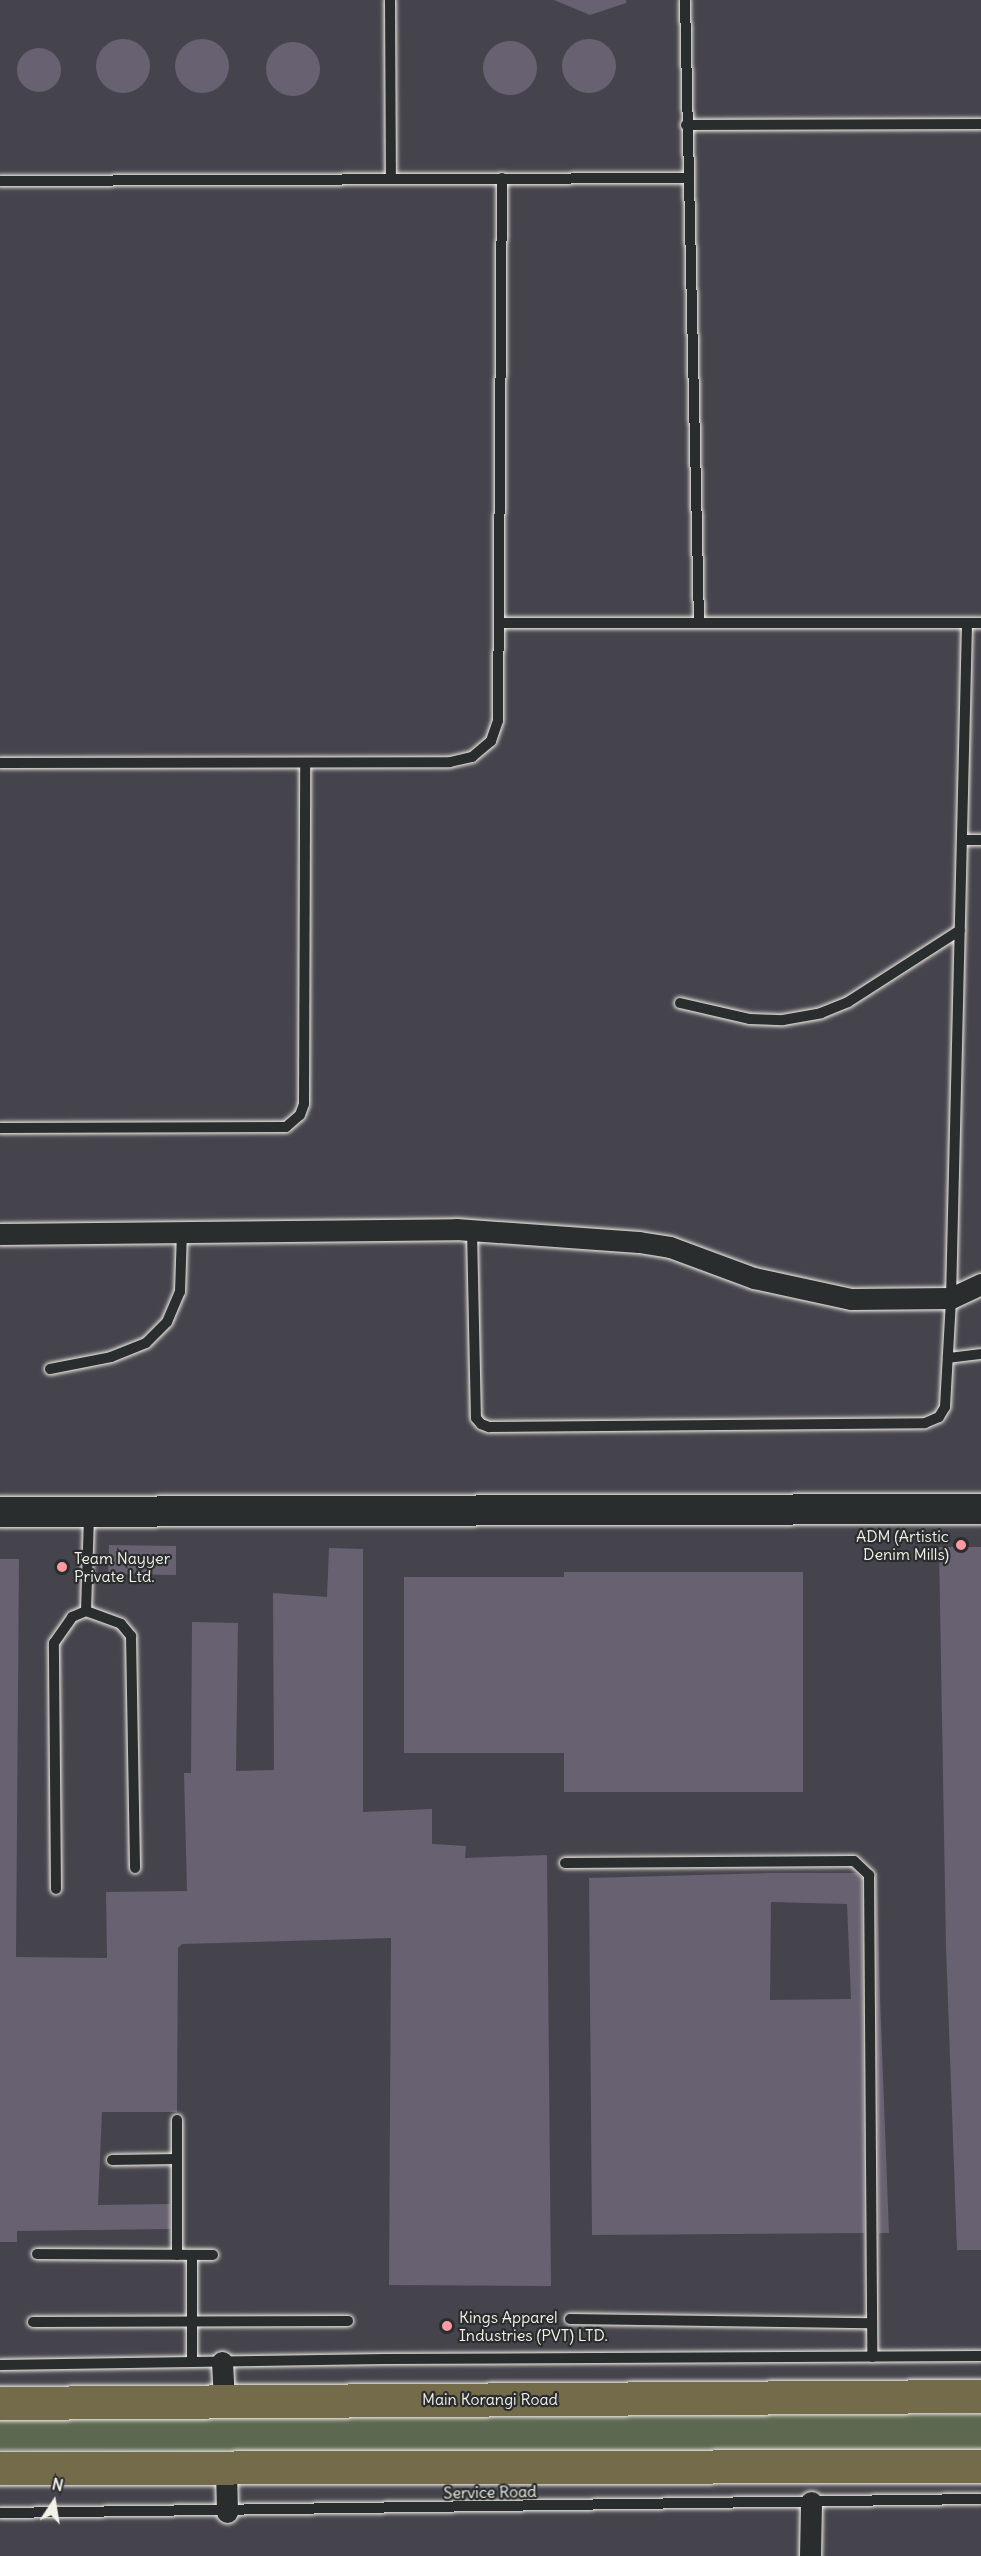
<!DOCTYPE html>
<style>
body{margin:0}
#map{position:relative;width:981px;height:2556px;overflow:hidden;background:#36373c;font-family:Delius,sans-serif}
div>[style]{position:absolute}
.built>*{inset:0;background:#45444c}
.green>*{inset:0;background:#5c6850}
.building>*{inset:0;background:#686172}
.round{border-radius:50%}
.roads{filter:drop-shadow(0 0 2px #f4f1e8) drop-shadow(0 0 2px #f4f1e8)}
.lane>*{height:10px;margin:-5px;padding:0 5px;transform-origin:5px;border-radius:5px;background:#2a2d2e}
.street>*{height:21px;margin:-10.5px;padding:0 10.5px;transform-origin:10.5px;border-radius:10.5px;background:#2a2d2e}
.secondary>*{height:30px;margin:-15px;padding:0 15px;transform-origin:15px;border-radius:15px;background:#2a2d2e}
.primary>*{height:33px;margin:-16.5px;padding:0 16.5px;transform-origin:16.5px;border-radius:16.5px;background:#746b4b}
.dots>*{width:16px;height:16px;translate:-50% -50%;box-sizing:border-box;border:3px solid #2a2d2e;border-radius:50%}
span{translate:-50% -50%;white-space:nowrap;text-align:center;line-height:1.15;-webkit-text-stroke:4.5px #2a2d2e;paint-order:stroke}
.poi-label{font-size:16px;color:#f4f1e8}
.right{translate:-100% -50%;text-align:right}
.left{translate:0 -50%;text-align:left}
.street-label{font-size:16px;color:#f4f1e8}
.north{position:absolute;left:24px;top:2472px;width:60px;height:60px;-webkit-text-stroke:4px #2a2d2e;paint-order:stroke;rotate:12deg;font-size:16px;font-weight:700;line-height:24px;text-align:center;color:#f4f1e8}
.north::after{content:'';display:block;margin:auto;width:21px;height:27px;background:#f4f1e8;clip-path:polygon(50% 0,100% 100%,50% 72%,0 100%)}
</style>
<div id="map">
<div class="built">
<div style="clip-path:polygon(0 0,981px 0,981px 2556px,0 2556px)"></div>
</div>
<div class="green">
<div style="clip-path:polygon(981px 2414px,981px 2454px,0 2450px,0 2419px)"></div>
</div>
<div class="building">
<div style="clip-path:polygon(554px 0,626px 0,626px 3px,590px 15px)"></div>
<div class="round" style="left:562px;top:39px;width:54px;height:54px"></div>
<div class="round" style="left:96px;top:39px;width:54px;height:54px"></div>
<div class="round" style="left:175px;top:39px;width:54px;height:54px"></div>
<div class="round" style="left:483px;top:41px;width:54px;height:54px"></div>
<div class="round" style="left:266px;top:42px;width:54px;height:54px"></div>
<div class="round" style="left:17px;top:48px;width:44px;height:44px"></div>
<div style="clip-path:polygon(109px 1545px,176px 1546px,176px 1575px,108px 1574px)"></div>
<div style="clip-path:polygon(939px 1547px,981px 1547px,981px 2250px,957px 2250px,946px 1946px)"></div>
<div style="clip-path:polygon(329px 1548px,363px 1549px,363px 1812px,432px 1809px,432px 1844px,466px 1846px,465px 1858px,547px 1855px,551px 2286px,389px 2285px,391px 1938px,182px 1944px,178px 1948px,177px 2112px,102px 2112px,98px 2205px,170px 2204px,170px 2229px,17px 2231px,17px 2242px,0 2242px,0 1559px,19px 1559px,16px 1957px,107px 1958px,106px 1892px,187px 1891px,184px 1773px,191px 1773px,192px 1622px,238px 1623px,236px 1771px,274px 1770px,273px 1593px,327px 1597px)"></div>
<div style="clip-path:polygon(564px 1572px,803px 1572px,803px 1792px,564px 1792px,564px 1753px,404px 1753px,404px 1577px,564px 1577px)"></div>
<div style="clip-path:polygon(evenodd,770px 1873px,856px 1873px,862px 1878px,864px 2233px,592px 2235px,589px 1878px,770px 1873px,771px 1902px,847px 1904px,851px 1999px,770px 2000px,771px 1902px)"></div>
<div style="clip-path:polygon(876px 1873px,877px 1873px,880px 1998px,889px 2233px,879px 2233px)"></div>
</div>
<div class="roads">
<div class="lane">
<div style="left:390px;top:0;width:179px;rotate:89.7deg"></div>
<div style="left:685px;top:0;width:623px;rotate:88.71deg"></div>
<div style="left:686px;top:125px;width:295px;rotate:-0.2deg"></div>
<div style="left:0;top:181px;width:686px;rotate:-0.25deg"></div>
<div style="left:499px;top:623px;width:482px"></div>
<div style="left:0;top:763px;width:450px;rotate:-0.1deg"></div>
<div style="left:450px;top:762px;width:23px;rotate:-13deg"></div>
<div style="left:472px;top:757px;width:25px;rotate:-40deg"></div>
<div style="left:491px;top:741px;width:21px;rotate:-71deg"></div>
<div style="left:498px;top:721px;width:543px;rotate:-89.58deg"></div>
<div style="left:962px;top:840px;width:19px"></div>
<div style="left:680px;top:1003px;width:72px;rotate:12.9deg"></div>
<div style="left:750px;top:1019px;width:33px;rotate:2deg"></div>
<div style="left:783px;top:1020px;width:39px;rotate:-10deg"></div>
<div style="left:821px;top:1013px;width:29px;rotate:-22deg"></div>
<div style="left:848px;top:1002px;width:133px;rotate:-32.7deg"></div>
<div style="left:0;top:1128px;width:286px;rotate:-0.2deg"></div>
<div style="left:286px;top:1127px;width:18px;rotate:-41deg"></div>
<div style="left:300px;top:1115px;width:12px;rotate:-70deg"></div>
<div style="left:304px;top:1104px;width:341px;rotate:-89.8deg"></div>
<div style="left:472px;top:1230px;width:188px;rotate:88.8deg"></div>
<div style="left:476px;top:1418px;width:8px;rotate:50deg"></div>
<div style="left:481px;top:1424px;width:9px;rotate:21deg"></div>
<div style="left:489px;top:1427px;width:436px;rotate:-0.5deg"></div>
<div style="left:925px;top:1423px;width:15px;rotate:-23deg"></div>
<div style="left:939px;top:1417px;width:12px;rotate:-59deg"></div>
<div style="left:945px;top:1407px;width:109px;rotate:-86.8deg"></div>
<div style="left:951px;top:1298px;width:675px;rotate:-88.64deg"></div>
<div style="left:948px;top:1358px;width:33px;rotate:-7deg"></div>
<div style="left:50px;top:1369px;width:62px;rotate:-11.1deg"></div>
<div style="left:111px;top:1357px;width:38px;rotate:-22deg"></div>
<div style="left:146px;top:1343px;width:30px;rotate:-45deg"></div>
<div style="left:167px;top:1322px;width:33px;rotate:-67deg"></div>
<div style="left:180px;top:1292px;width:60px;rotate:-88.1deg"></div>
<div style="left:86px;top:1611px;width:37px;rotate:20deg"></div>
<div style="left:121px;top:1624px;width:16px;rotate:50deg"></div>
<div style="left:131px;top:1636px;width:232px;rotate:89deg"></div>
<div style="left:565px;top:1863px;width:289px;rotate:-0.4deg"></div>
<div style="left:854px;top:1861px;width:21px;rotate:43deg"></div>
<div style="left:869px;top:1875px;width:482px;rotate:89.6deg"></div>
<div style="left:56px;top:1889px;width:246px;rotate:-90.5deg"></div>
<div style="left:54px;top:1643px;width:32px;rotate:-55deg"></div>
<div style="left:72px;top:1617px;width:15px;rotate:-23deg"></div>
<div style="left:86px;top:1611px;width:97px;rotate:-88.2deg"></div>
<div style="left:177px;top:2120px;width:135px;rotate:90deg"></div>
<div style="left:112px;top:2160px;width:65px;rotate:-0.9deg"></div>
<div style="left:37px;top:2254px;width:176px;rotate:0.3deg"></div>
<div style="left:192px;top:2255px;width:106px;rotate:90deg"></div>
<div style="left:570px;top:2319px;width:300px;rotate:0.8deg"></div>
<div style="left:33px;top:2322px;width:315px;rotate:-0.2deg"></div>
<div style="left:0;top:2365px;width:385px;rotate:-0.9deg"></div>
<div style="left:385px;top:2359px;width:596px;rotate:-0.29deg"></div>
<div style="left:0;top:2513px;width:981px;rotate:-0.82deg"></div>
</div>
<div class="street">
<div style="left:0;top:1234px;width:456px;rotate:-0.6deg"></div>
<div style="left:456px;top:1229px;width:183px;rotate:4.1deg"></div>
<div style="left:639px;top:1242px;width:31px;rotate:9deg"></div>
<div style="left:670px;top:1247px;width:90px;rotate:20.3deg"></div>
<div style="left:754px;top:1278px;width:99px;rotate:12.2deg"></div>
<div style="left:851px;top:1299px;width:100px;rotate:-0.6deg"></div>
<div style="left:951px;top:1298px;width:33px;rotate:-25deg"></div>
<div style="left:222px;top:2362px;width:39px;rotate:87deg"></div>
<div style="left:226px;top:2470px;width:42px;rotate:88.6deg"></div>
<div style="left:810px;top:2556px;width:54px;rotate:-88.9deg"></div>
</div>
<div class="secondary">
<div style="left:0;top:1512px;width:981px;rotate:-0.18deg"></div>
</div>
<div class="primary">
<div style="left:0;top:2403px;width:981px;rotate:-0.41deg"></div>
<div style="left:0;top:2468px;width:981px;rotate:-0.12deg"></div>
</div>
</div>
<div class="dots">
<div style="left:961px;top:1545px;background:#ff9aa2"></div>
<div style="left:62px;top:1567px;background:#ff9aa2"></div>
<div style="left:447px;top:2326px;background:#ff9aa2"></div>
</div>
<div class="poi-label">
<span class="right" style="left:949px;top:1545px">ADM (Artistic<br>Denim Mills)</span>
<span class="left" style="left:74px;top:1567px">Team Nayyer<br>Private Ltd.</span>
<span class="left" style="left:459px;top:2326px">Kings Apparel<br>Industries (PVT) LTD.</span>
</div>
<div class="street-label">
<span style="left:490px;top:2399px">Main Korangi Road</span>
<span style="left:490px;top:2492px;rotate:-1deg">Service Road</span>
</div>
<div class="north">N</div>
</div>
